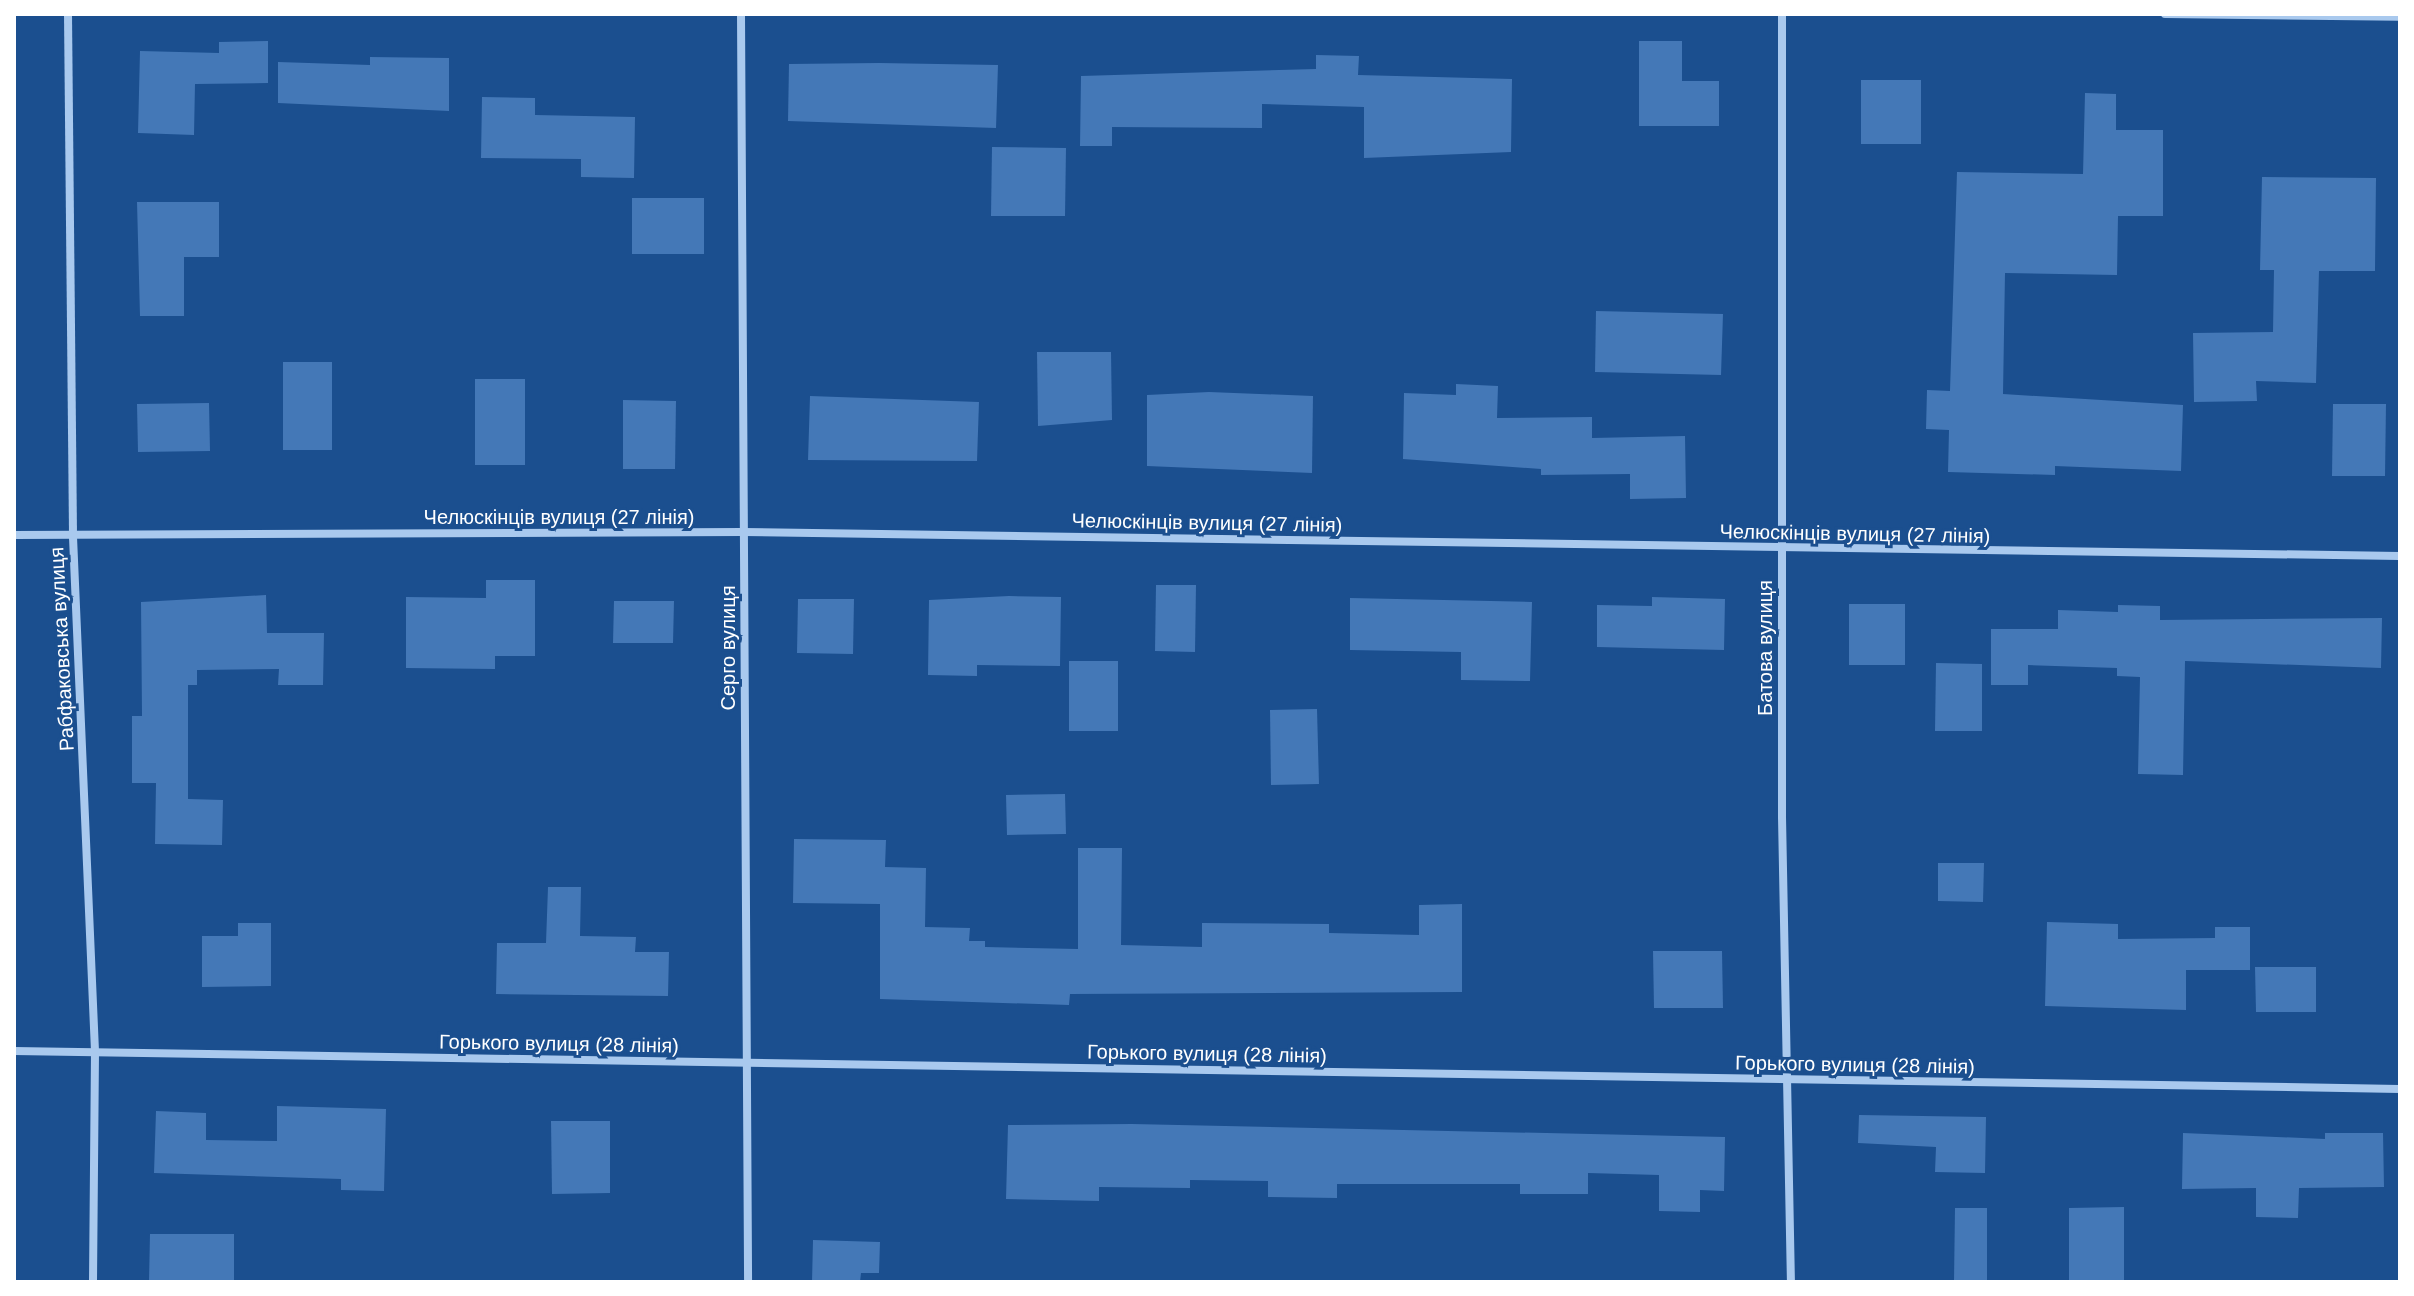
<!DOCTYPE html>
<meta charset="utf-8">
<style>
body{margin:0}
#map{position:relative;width:2414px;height:1296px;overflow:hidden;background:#1b4f8f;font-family:Helvetica,sans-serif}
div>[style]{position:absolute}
.building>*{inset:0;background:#4478b7}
.minor>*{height:8px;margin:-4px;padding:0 4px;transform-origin:4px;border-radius:4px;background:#a9c9ee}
span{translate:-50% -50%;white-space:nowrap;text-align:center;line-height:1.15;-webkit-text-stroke:6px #1b4f8f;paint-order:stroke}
.street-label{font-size:20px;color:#fff}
.frame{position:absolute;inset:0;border:16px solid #fff;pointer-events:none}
</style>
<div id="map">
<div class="building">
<div style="clip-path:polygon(268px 41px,268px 83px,195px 84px,194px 135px,138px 133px,140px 51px,219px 53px,219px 42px)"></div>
<div style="clip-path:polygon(1639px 41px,1682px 41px,1682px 81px,1719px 81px,1719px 126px,1639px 126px)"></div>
<div style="clip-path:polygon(1316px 55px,1359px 56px,1358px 75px,1512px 79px,1511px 152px,1364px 158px,1364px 107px,1262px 104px,1262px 128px,1112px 127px,1112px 146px,1080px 146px,1081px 76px,1316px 69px)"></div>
<div style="clip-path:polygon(370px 57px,449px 58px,449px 111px,278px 103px,278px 62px,370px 65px)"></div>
<div style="clip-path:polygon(879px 63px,998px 65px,996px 128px,788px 121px,789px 64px)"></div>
<div style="clip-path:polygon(1861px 80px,1921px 80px,1921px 144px,1861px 144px)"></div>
<div style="clip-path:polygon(2085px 93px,2116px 94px,2116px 130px,2163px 130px,2163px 216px,2118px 216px,2117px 275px,2005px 273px,2003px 394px,2183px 405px,2181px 471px,2055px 466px,2055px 475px,1948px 472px,1949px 430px,1926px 429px,1927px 390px,1950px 391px,1957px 172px,2083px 174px)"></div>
<div style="clip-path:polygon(482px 97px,535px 98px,535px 115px,635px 117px,634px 178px,581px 177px,581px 159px,481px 158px)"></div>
<div style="clip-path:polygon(992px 147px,1066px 148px,1065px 216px,991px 216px)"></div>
<div style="clip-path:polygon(2262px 177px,2376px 178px,2375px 271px,2319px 271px,2316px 383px,2256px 381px,2257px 401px,2194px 402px,2193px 333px,2273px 332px,2274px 270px,2260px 270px)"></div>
<div style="clip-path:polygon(632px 198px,704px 198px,704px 254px,632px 254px)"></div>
<div style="clip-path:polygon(137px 202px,219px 202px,219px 257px,184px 257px,184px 316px,140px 316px)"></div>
<div style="clip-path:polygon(1596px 311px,1723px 314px,1721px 375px,1595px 372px)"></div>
<div style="clip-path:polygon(1037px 352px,1111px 352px,1112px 420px,1038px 426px)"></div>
<div style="clip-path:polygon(283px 362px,332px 362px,332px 450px,283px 450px)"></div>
<div style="clip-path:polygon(475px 379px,525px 379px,525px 465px,475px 465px)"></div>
<div style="clip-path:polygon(1456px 384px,1498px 386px,1497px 418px,1592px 417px,1592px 438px,1685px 436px,1686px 498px,1630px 499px,1630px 474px,1541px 475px,1541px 469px,1403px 459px,1404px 393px,1456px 395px)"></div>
<div style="clip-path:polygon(1209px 392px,1313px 396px,1312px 473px,1147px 466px,1147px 395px)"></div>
<div style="clip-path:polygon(810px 396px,979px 402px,977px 461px,808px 460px)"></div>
<div style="clip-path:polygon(623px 400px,676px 401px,675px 469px,623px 469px)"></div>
<div style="clip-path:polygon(209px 403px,210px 451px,138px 452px,137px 404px)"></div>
<div style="clip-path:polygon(2333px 404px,2386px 404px,2385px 476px,2332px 476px)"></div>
<div style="clip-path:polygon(486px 580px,535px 580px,535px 656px,495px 656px,495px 669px,406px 668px,406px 597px,486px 598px)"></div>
<div style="clip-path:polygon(1156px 585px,1196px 585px,1195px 652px,1155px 651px)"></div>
<div style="clip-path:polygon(266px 595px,267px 633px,324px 633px,323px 685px,278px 685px,279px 669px,197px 670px,197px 685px,188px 685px,188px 799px,223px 800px,222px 845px,155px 844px,156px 783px,132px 783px,132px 716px,142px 716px,141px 602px)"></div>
<div style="clip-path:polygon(1009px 596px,1061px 597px,1060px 666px,977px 665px,977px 676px,928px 675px,929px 600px)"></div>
<div style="clip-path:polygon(1652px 597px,1725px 599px,1724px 650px,1597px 647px,1597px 605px,1652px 606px)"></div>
<div style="clip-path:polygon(1350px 598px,1532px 602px,1530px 681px,1461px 680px,1461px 652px,1350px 650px)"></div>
<div style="clip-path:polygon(798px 599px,854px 599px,853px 654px,797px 653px)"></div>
<div style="clip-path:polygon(614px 601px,674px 601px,673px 643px,613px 643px)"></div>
<div style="clip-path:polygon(1849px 604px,1905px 604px,1905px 665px,1849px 665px)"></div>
<div style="clip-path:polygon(2118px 605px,2160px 606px,2160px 620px,2382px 618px,2381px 668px,2185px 661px,2183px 775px,2138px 774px,2140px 677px,2117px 676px,2117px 668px,2028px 665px,2028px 685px,1991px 685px,1991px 629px,2058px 629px,2058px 610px,2118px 612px)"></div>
<div style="clip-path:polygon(1069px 661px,1118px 661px,1118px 731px,1069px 731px)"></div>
<div style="clip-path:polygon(1936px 663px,1982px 664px,1982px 731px,1935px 731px)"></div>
<div style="clip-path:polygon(1317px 709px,1319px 784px,1271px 785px,1270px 710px)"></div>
<div style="clip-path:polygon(1065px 794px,1066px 834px,1007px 835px,1006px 795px)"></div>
<div style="clip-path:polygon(794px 839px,886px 840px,885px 867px,926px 868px,925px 927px,970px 928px,969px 941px,985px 941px,985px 947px,1078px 949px,1078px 848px,1122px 848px,1121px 945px,1202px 947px,1202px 923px,1329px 924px,1329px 933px,1419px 935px,1419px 905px,1462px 904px,1462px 992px,1070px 994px,1069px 1005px,880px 999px,880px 904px,793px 903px)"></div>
<div style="clip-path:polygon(1938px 863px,1984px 863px,1983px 902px,1938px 901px)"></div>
<div style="clip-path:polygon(548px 887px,581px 887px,580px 936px,636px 937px,635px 952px,669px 952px,668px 996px,496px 994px,497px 943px,546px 943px)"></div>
<div style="clip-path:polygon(2047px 922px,2118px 924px,2118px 939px,2215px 938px,2215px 927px,2250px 927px,2250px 970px,2186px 970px,2186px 1010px,2045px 1006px)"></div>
<div style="clip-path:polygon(238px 923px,271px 923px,271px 986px,202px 987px,202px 936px,238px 936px)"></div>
<div style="clip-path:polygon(1653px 951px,1722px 951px,1723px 1008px,1654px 1008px)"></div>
<div style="clip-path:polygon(2255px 967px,2316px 967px,2316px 1012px,2256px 1012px)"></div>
<div style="clip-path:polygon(277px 1106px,386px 1109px,384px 1191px,341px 1190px,341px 1179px,154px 1173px,156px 1111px,206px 1113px,206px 1140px,277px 1141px)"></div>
<div style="clip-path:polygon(1859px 1115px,1986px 1117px,1985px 1173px,1935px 1172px,1936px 1147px,1858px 1143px)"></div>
<div style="clip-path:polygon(551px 1121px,610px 1121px,610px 1193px,552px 1194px)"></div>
<div style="clip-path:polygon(1132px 1124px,1725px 1137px,1724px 1191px,1700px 1190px,1700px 1212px,1659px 1211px,1659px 1175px,1588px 1173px,1588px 1194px,1520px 1194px,1520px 1184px,1337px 1184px,1337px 1198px,1268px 1197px,1268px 1181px,1190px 1180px,1190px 1188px,1099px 1187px,1099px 1201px,1006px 1199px,1008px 1125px)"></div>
<div style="clip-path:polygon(2183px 1133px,2325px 1139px,2325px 1133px,2383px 1133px,2384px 1187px,2299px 1188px,2298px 1218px,2256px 1217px,2256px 1188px,2182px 1189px)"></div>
<div style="clip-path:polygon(2124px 1207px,2124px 1282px,2069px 1282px,2069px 1208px)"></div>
<div style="clip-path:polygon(1955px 1208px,1987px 1208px,1987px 1282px,1954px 1282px)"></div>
<div style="clip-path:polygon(150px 1234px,234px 1234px,234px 1282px,149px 1282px)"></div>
<div style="clip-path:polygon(813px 1240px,880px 1242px,879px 1273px,861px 1273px,860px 1282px,812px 1282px)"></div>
</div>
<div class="minor">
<div style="left:68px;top:14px;width:523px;rotate:89.45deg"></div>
<div style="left:73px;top:537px;width:515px;rotate:87.55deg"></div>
<div style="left:95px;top:1052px;width:230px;rotate:90.5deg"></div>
<div style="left:741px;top:14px;width:1268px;rotate:89.68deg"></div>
<div style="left:1782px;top:14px;width:803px;rotate:90deg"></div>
<div style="left:1782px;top:817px;width:465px;rotate:88.9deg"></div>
<div style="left:2165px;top:14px;width:235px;rotate:0.7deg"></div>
<div style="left:14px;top:535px;width:729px;rotate:-0.24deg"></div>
<div style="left:743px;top:532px;width:1657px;rotate:0.83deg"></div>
<div style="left:14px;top:1051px;width:2386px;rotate:0.91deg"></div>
</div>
<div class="street-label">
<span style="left:559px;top:517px">Челюскінців вулиця (27 лiнiя)</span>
<span style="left:1207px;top:523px;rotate:1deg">Челюскінців вулиця (27 лiнiя)</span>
<span style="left:1855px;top:534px;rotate:1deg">Челюскінців вулиця (27 лiнiя)</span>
<span style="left:728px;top:648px;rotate:-90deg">Серго вулиця</span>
<span style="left:1765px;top:648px;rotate:-90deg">Батова вулиця</span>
<span style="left:62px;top:649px;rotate:-93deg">Рабфаковська вулиця</span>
<span style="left:559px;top:1044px;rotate:1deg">Горького вулиця (28 лiнiя)</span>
<span style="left:1207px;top:1054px;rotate:1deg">Горького вулиця (28 лiнiя)</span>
<span style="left:1855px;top:1065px;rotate:1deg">Горького вулиця (28 лiнiя)</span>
</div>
<div class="frame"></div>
</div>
